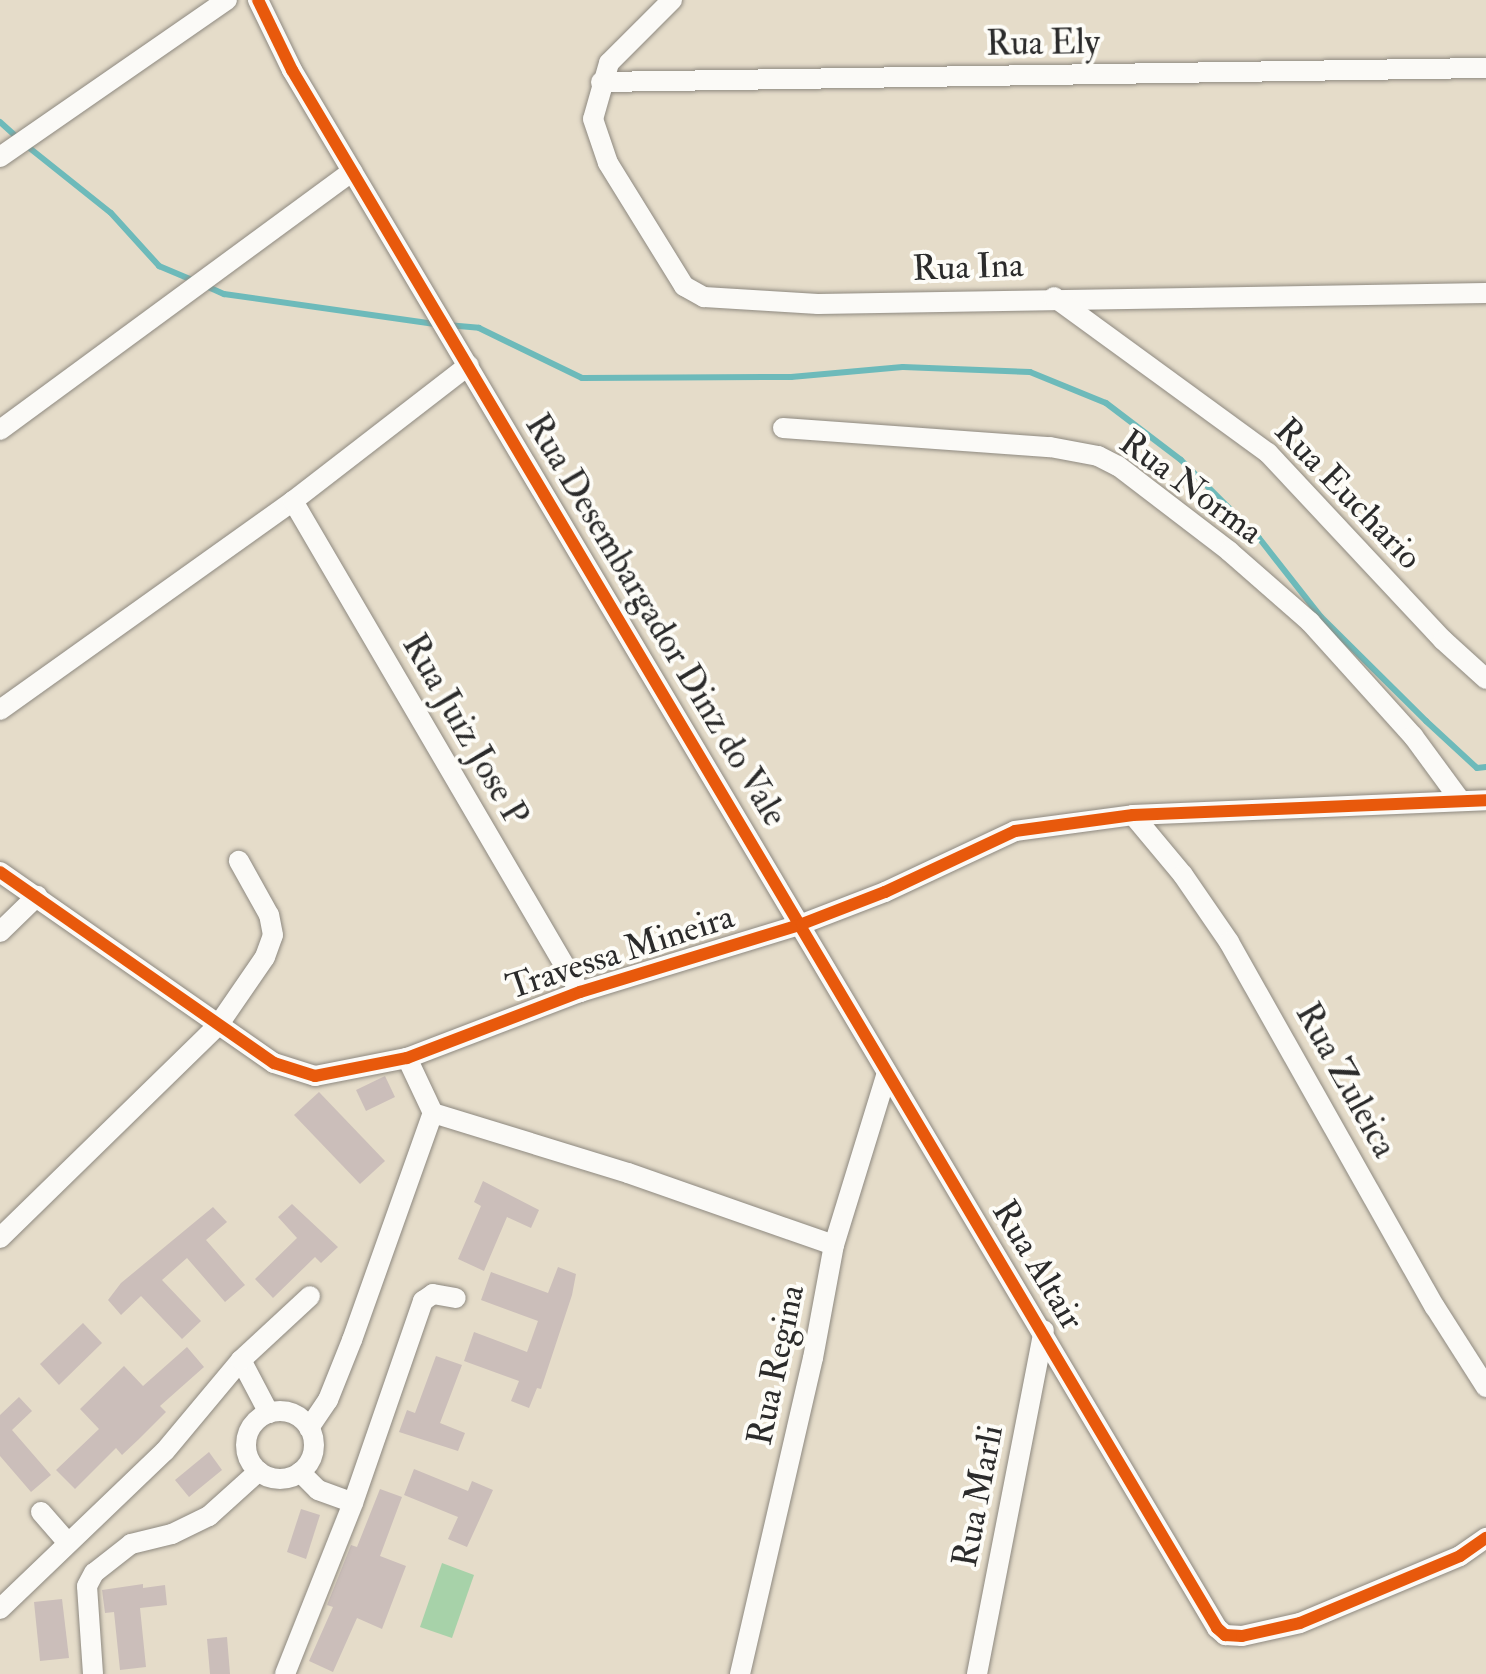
<!DOCTYPE html>
<style>
body{margin:0}
#map{position:relative;width:1486px;height:1674px;overflow:hidden;background:#e5dcc9;font-family:"IM FELL Double Pica",serif}
div>[style]{position:absolute}
.green>*{inset:0;background:#a7d2a9}
.stream>*{height:6px;margin:-3px;padding:0 3px;transform-origin:3px;border-radius:3px;background:#6dbaba}
.building>*{inset:0;background:#cbbeba}
.roads{filter:drop-shadow(0 0 2px #8e8980) drop-shadow(0 0 2px #8e8980)}
.minor>*{height:20px;margin:-10px;padding:0 10px;transform-origin:10px;border-radius:10px;background:#fbfaf7}
.minor>.ring{margin:-10px;padding:0;box-sizing:content-box;background:none;border:20px solid #fbfaf7;border-radius:50%}
.cycleway>*{height:12px;margin:-6px;padding:0 6px;transform-origin:6px;border-radius:6px;background:#e8590c}
span{translate:-50% -50%;white-space:nowrap;text-align:center;line-height:1.15;-webkit-text-stroke:8px #fdfcf7;paint-order:stroke}
.street-label{font-size:35px;color:#2b2b2b}
</style>
<div id="map">
<div class="green">
<div style="clip-path:polygon(442px 1563px,474px 1575px,452px 1638px,420px 1627px)"></div>
</div>
<div class="stream">
<div style="left:0;top:122px;width:24px;rotate:42deg"></div>
<div style="left:27px;top:146px;width:107px;rotate:38.6deg"></div>
<div style="left:111px;top:213px;width:72px;rotate:47.8deg"></div>
<div style="left:159px;top:266px;width:38px;rotate:23deg"></div>
<div style="left:206px;top:286px;width:20px;rotate:24deg"></div>
<div style="left:224px;top:294px;width:213px;rotate:8.1deg"></div>
<div style="left:447px;top:325px;width:32px;rotate:5deg"></div>
<div style="left:479px;top:328px;width:114px;rotate:25.9deg"></div>
<div style="left:582px;top:378px;width:209px;rotate:-0.3deg"></div>
<div style="left:791px;top:377px;width:112px;rotate:-5.1deg"></div>
<div style="left:903px;top:367px;width:127px;rotate:2.3deg"></div>
<div style="left:1030px;top:372px;width:82px;rotate:22.2deg"></div>
<div style="left:1106px;top:403px;width:94px;rotate:37.2deg"></div>
<div style="left:1181px;top:460px;width:110px;rotate:45deg"></div>
<div style="left:1259px;top:538px;width:100px;rotate:51.9deg"></div>
<div style="left:1321px;top:617px;width:148px;rotate:44.7deg"></div>
<div style="left:1426px;top:721px;width:69px;rotate:42.7deg"></div>
<div style="left:1477px;top:768px;width:9px;rotate:-6deg"></div>
</div>
<div class="building">
<div style="clip-path:polygon(385px 1076px,395px 1097px,366px 1111px,356px 1090px)"></div>
<div style="clip-path:polygon(319px 1092px,385px 1161px,360px 1184px,294px 1115px)"></div>
<div style="clip-path:polygon(483px 1181px,539px 1210px,531px 1228px,507px 1217px,484px 1271px,458px 1259px,481px 1206px,474px 1202px)"></div>
<div style="clip-path:polygon(292px 1204px,338px 1247px,321px 1263px,315px 1257px,273px 1298px,255px 1279px,297px 1238px,278px 1217px)"></div>
<div style="clip-path:polygon(213px 1207px,227px 1222px,206px 1240px,245px 1285px,225px 1302px,187px 1258px,162px 1280px,201px 1321px,182px 1339px,141px 1296px,121px 1315px,108px 1300px,121px 1283px)"></div>
<div style="clip-path:polygon(558px 1267px,576px 1274px,572px 1295px,541px 1389px,537px 1388px,529px 1408px,511px 1401px,519px 1381px,464px 1361px,474px 1332px,527px 1352px,538px 1321px,481px 1300px,491px 1272px,548px 1293px)"></div>
<div style="clip-path:polygon(83px 1323px,102px 1343px,59px 1385px,40px 1364px)"></div>
<div style="clip-path:polygon(187px 1347px,204px 1367px,160px 1406px,166px 1412px,139px 1439px,122px 1455px,116px 1448px,75px 1489px,56px 1470px,99px 1429px,80px 1409px,124px 1366px,143px 1386px)"></div>
<div style="clip-path:polygon(436px 1356px,462px 1365px,440px 1423px,465px 1433px,458px 1451px,399px 1432px,407px 1410px,415px 1413px)"></div>
<div style="clip-path:polygon(19px 1397px,32px 1411px,12px 1430px,51px 1475px,31px 1492px,0 1456px,0 1415px)"></div>
<div style="clip-path:polygon(209px 1452px,222px 1470px,189px 1497px,175px 1480px)"></div>
<div style="clip-path:polygon(414px 1469px,468px 1491px,472px 1481px,493px 1490px,467px 1547px,448px 1539px,458px 1517px,404px 1495px)"></div>
<div style="clip-path:polygon(380px 1489px,402px 1497px,380px 1556px,406px 1566px,382px 1629px,357px 1618px,333px 1672px,309px 1661px,333px 1607px,327px 1605px,351px 1545px,357px 1547px)"></div>
<div style="clip-path:polygon(301px 1509px,320px 1515px,306px 1559px,287px 1552px)"></div>
<div style="clip-path:polygon(143px 1584px,143px 1588px,165px 1585px,167px 1605px,140px 1608px,146px 1667px,120px 1670px,114px 1612px,105px 1613px,102px 1590px)"></div>
<div style="clip-path:polygon(62px 1599px,69px 1658px,40px 1661px,34px 1602px)"></div>
<div style="clip-path:polygon(227px 1637px,230px 1674px,210px 1674px,207px 1639px)"></div>
</div>
<div class="roads">
<div class="minor">
<div style="left:258px;top:0;width:78px;rotate:64.1deg"></div>
<div style="left:292px;top:70px;width:1812px;rotate:59.3deg"></div>
<div style="left:1217px;top:1628px;width:11px;rotate:41deg"></div>
<div style="left:1225px;top:1635px;width:17px;rotate:3deg"></div>
<div style="left:1242px;top:1636px;width:59px;rotate:-12.6deg"></div>
<div style="left:1300px;top:1623px;width:173px;rotate:-22.7deg"></div>
<div style="left:1460px;top:1556px;width:32px;rotate:-35deg"></div>
<div style="left:672px;top:0;width:89px;rotate:135deg"></div>
<div style="left:609px;top:63px;width:58px;rotate:105.9deg"></div>
<div style="left:593px;top:119px;width:46px;rotate:71.2deg"></div>
<div style="left:608px;top:163px;width:145px;rotate:58.3deg"></div>
<div style="left:684px;top:286px;width:23px;rotate:29deg"></div>
<div style="left:704px;top:297px;width:114px;rotate:3.5deg"></div>
<div style="left:818px;top:304px;width:668px;rotate:-0.94deg"></div>
<div style="left:601px;top:82px;width:885px;rotate:-0.91deg"></div>
<div style="left:0;top:157px;width:276px;rotate:-34.7deg"></div>
<div style="left:1054px;top:297px;width:265px;rotate:36.1deg"></div>
<div style="left:1268px;top:453px;width:256px;rotate:46.9deg"></div>
<div style="left:1443px;top:640px;width:58px;rotate:42.2deg"></div>
<div style="left:783px;top:428px;width:268px;rotate:4.1deg"></div>
<div style="left:1050px;top:447px;width:49px;rotate:10.6deg"></div>
<div style="left:1098px;top:456px;width:22px;rotate:27deg"></div>
<div style="left:1118px;top:466px;width:140px;rotate:37.4deg"></div>
<div style="left:1229px;top:551px;width:108px;rotate:41.2deg"></div>
<div style="left:1310px;top:622px;width:154px;rotate:47.9deg"></div>
<div style="left:1413px;top:736px;width:79px;rotate:53.7deg"></div>
<div style="left:0;top:430px;width:437px;rotate:-36.3deg"></div>
<div style="left:293px;top:501px;width:569px;rotate:59.69deg"></div>
<div style="left:0;top:710px;width:360px;rotate:-35.5deg"></div>
<div style="left:293px;top:501px;width:222px;rotate:-37.7deg"></div>
<div style="left:1133px;top:815px;width:78px;rotate:50.2deg"></div>
<div style="left:1183px;top:875px;width:81px;rotate:55.5deg"></div>
<div style="left:1229px;top:942px;width:419px;rotate:60.6deg"></div>
<div style="left:1435px;top:1307px;width:95px;rotate:57.5deg"></div>
<div style="left:0;top:872px;width:334px;rotate:34.9deg"></div>
<div style="left:274px;top:1063px;width:43px;rotate:17.6deg"></div>
<div style="left:315px;top:1076px;width:94px;rotate:-11.1deg"></div>
<div style="left:407px;top:1058px;width:185px;rotate:-20.9deg"></div>
<div style="left:580px;top:992px;width:232px;rotate:-17deg"></div>
<div style="left:802px;top:924px;width:89px;rotate:-21.1deg"></div>
<div style="left:885px;top:892px;width:144px;rotate:-25.1deg"></div>
<div style="left:1015px;top:831px;width:119px;rotate:-7.7deg"></div>
<div style="left:1133px;top:815px;width:353px;rotate:-2.4deg"></div>
<div style="left:0;top:932px;width:52px;rotate:-44.2deg"></div>
<div style="left:433px;top:1113px;width:204px;rotate:17.1deg"></div>
<div style="left:628px;top:1173px;width:218px;rotate:19.3deg"></div>
<div style="left:0;top:1238px;width:306px;rotate:-44.3deg"></div>
<div style="left:219px;top:1024px;width:81px;rotate:-55.5deg"></div>
<div style="left:265px;top:957px;width:23px;rotate:-70deg"></div>
<div style="left:273px;top:935px;width:20px;rotate:-101deg"></div>
<div style="left:269px;top:915px;width:62px;rotate:-119.1deg"></div>
<div style="left:241px;top:1360px;width:60px;rotate:62.2deg"></div>
<div class="ring" style="left:246px;top:1411px;width:48px;height:48px"></div>
<div style="left:309px;top:1428px;width:34px;rotate:-56deg"></div>
<div style="left:328px;top:1400px;width:65px;rotate:-68.2deg"></div>
<div style="left:352px;top:1340px;width:241px;rotate:-70.4deg"></div>
<div style="left:433px;top:1113px;width:61px;rotate:-115.3deg"></div>
<div style="left:300px;top:1472px;width:25px;rotate:45deg"></div>
<div style="left:318px;top:1490px;width:37px;rotate:20deg"></div>
<div style="left:41px;top:1512px;width:41px;rotate:48.9deg"></div>
<div style="left:0;top:1609px;width:228px;rotate:-43.8deg"></div>
<div style="left:165px;top:1451px;width:119px;rotate:-50.1deg"></div>
<div style="left:241px;top:1360px;width:94px;rotate:-42.8deg"></div>
<div style="left:93px;top:1674px;width:88px;rotate:-93.9deg"></div>
<div style="left:87px;top:1586px;width:15px;rotate:-62deg"></div>
<div style="left:94px;top:1573px;width:47px;rotate:-38.1deg"></div>
<div style="left:131px;top:1544px;width:42px;rotate:-13.7deg"></div>
<div style="left:172px;top:1534px;width:41px;rotate:-25.9deg"></div>
<div style="left:209px;top:1516px;width:67px;rotate:-42deg"></div>
<div style="left:285px;top:1674px;width:184px;rotate:-68.3deg"></div>
<div style="left:353px;top:1503px;width:214px;rotate:-70.9deg"></div>
<div style="left:423px;top:1301px;width:12px;rotate:-35deg"></div>
<div style="left:433px;top:1294px;width:23px;rotate:10deg"></div>
<div style="left:740px;top:1674px;width:324px;rotate:-77deg"></div>
<div style="left:813px;top:1358px;width:115px;rotate:-79.5deg"></div>
<div style="left:834px;top:1245px;width:180px;rotate:-72.9deg"></div>
<div style="left:977px;top:1674px;width:350px;rotate:-79deg"></div>
</div>
</div>
<div class="cycleway">
<div style="left:258px;top:0;width:78px;rotate:64.1deg"></div>
<div style="left:292px;top:70px;width:1812px;rotate:59.3deg"></div>
<div style="left:1217px;top:1628px;width:11px;rotate:41deg"></div>
<div style="left:1225px;top:1635px;width:17px;rotate:3deg"></div>
<div style="left:1242px;top:1636px;width:59px;rotate:-12.6deg"></div>
<div style="left:1300px;top:1623px;width:173px;rotate:-22.7deg"></div>
<div style="left:1460px;top:1556px;width:32px;rotate:-35deg"></div>
<div style="left:0;top:872px;width:334px;rotate:34.9deg"></div>
<div style="left:274px;top:1063px;width:43px;rotate:17.6deg"></div>
<div style="left:315px;top:1076px;width:94px;rotate:-11.1deg"></div>
<div style="left:407px;top:1058px;width:185px;rotate:-20.9deg"></div>
<div style="left:580px;top:992px;width:232px;rotate:-17deg"></div>
<div style="left:802px;top:924px;width:89px;rotate:-21.1deg"></div>
<div style="left:885px;top:892px;width:144px;rotate:-25.1deg"></div>
<div style="left:1015px;top:831px;width:119px;rotate:-7.7deg"></div>
<div style="left:1133px;top:815px;width:353px;rotate:-2.4deg"></div>
</div>
<div class="street-label">
<span style="left:1043px;top:43px;rotate:-1deg">Rua Ely</span>
<span style="left:968px;top:267px;rotate:-2deg">Rua Ina</span>
<span style="left:1191px;top:487px;rotate:36deg">Rua Norma</span>
<span style="left:1348px;top:494px;rotate:46deg">Rua Euchario</span>
<span style="left:656px;top:620px;rotate:59deg">Rua Desembargador Dinz do Vale</span>
<span style="left:465px;top:730px;rotate:60deg">Rua Juiz Jose P</span>
<span style="left:620px;top:952px;rotate:-18deg">Travessa Mineira</span>
<span style="left:1346px;top:1080px;rotate:61deg">Rua Zuleica</span>
<span style="left:1038px;top:1265px;rotate:59deg">Rua Altair</span>
<span style="left:776px;top:1365px;rotate:-78deg">Rua Regina</span>
<span style="left:978px;top:1496px;rotate:-79deg">Rua Marli</span>
</div>
</div>
